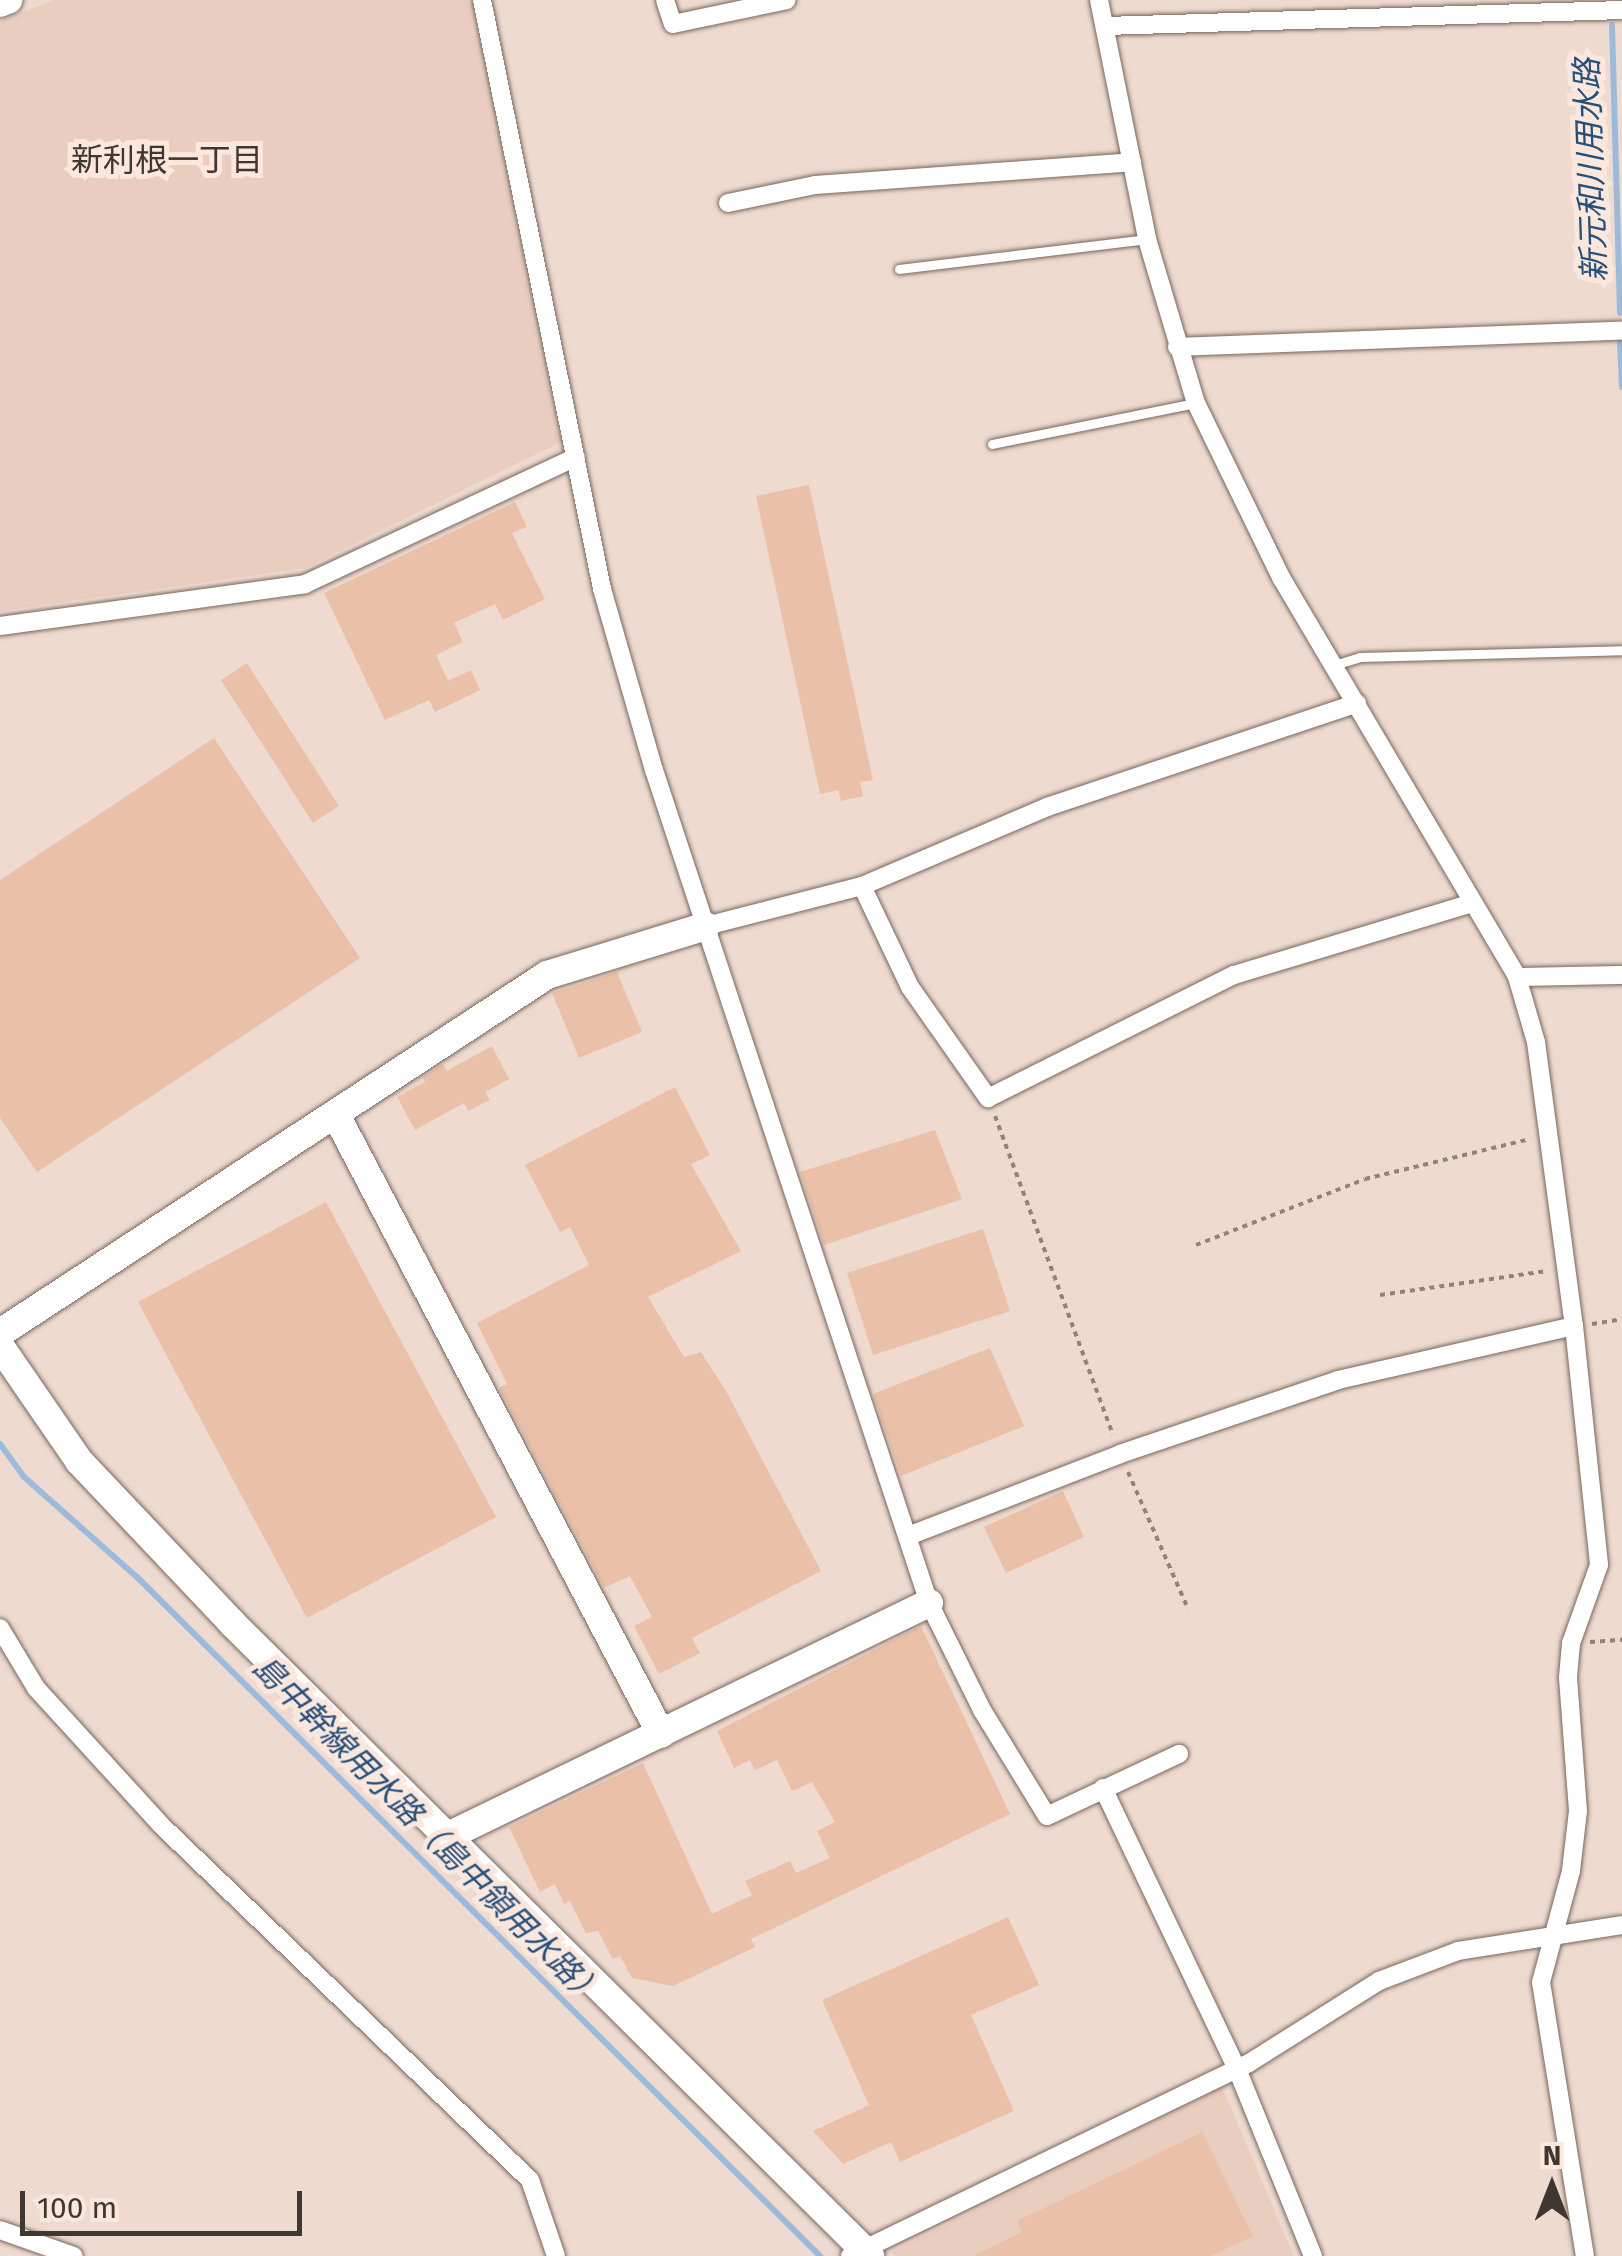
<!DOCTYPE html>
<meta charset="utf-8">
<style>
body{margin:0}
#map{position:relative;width:1622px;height:2256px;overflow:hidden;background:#eedacf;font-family:"Fira Sans","Noto Sans JP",sans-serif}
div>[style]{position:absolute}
.built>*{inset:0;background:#e9cebf}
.stream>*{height:6px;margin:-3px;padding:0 3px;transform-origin:3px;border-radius:3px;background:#9cbbdc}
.building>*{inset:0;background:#eac1a8}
.path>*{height:4px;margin-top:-2px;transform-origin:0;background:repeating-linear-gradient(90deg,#90837b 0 5px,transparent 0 10px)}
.roads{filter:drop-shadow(0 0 2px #77665d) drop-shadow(0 0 2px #77665d)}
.lane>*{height:9px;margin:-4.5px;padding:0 4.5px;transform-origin:4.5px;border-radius:4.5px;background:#fff}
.street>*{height:18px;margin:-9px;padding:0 9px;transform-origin:9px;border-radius:9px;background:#fff}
.secondary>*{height:28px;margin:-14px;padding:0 14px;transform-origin:14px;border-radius:14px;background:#fff}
span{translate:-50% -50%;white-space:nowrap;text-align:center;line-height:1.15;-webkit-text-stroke:10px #fbe7dc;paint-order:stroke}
.neighbourhood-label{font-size:32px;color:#3e3732}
.water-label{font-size:32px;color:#24507c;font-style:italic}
.north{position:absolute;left:1502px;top:2136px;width:100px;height:100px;-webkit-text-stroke:8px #fbe7dc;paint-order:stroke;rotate:0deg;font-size:28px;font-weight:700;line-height:40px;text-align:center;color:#3e3732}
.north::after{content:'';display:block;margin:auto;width:35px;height:45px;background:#3e3732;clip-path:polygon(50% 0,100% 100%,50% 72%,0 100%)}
.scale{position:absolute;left:20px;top:2191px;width:282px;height:45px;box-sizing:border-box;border:5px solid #3e3732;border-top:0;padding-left:12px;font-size:30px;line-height:35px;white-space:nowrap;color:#3e3732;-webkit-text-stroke:8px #fbe7dc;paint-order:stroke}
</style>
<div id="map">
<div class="built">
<div style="clip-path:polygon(53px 0,472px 0,561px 442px,305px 568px,0 611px,0 21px)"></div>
<div style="clip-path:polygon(1222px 2087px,1294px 2256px,895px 2256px,891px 2252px)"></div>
</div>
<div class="stream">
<div style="left:1612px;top:25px;width:288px;rotate:88.4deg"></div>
<div style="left:1620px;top:343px;width:44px;rotate:87.4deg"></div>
<div style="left:0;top:1444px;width:39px;rotate:54deg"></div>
<div style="left:23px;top:1476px;width:154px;rotate:41.6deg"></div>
<div style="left:138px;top:1578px;width:962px;rotate:44.83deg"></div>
</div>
<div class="building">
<div style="clip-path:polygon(809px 485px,873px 780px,860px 782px,863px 796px,841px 801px,838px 790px,820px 794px,756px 496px)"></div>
<div style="clip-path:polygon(515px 502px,527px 527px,512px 533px,545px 599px,503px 620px,495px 604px,454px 623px,463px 642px,436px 655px,448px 681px,471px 670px,480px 690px,435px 712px,429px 700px,385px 720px,324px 593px)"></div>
<div style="clip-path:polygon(247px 663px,339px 806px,313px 823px,221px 680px)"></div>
<div style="clip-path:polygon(214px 738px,360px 958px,37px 1172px,0 1118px,0 880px)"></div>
<div style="clip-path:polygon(617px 972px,642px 1032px,579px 1058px,552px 993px)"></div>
<div style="clip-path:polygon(492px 1046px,509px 1079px,485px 1092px,490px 1100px,468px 1111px,464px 1103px,415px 1130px,397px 1097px,425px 1082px,423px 1077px,443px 1064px,447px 1071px)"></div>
<div style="clip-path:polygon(675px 1087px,710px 1155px,691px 1164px,741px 1251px,648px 1297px,684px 1357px,701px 1352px,726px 1391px,821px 1571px,692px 1638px,700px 1653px,659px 1674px,634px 1626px,652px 1617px,630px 1576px,604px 1588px,499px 1388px,507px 1384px,477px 1323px,589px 1265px,570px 1227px,560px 1232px,525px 1165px)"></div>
<div style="clip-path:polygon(935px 1130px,962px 1199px,824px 1245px,800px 1172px)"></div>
<div style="clip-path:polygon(326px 1202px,496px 1517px,307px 1618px,138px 1302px)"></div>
<div style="clip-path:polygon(983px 1229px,1010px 1311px,873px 1355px,847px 1273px)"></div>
<div style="clip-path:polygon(990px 1348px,1024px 1426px,901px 1476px,873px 1394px)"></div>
<div style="clip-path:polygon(1063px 1491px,1084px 1537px,1006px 1573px,984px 1527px)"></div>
<div style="clip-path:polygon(921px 1626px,1010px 1814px,751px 1939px,755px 1947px,673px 1986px,632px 1978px,620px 1956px,613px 1959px,598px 1931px,586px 1933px,570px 1901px,564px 1904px,555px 1884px,540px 1892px,509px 1827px,643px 1763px,712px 1914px,752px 1895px,745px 1881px,790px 1861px,796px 1873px,830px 1858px,817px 1831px,835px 1822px,812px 1782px,792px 1791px,777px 1760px,755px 1770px,750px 1760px,734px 1768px,717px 1731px)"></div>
<div style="clip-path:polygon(1008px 1917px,1039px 1985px,971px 2015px,1014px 2111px,900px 2162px,891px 2142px,843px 2164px,813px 2131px,869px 2105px,822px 2000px)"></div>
<div style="clip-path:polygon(1202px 2132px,1253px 2236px,1211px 2256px,973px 2256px,1022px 2232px,1017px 2221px)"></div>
</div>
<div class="path">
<div style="left:995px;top:1116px;width:340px;rotate:69.7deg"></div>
<div style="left:1196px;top:1245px;width:181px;rotate:-21.3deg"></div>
<div style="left:1365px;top:1179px;width:170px;rotate:-13.6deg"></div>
<div style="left:1380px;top:1295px;width:169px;rotate:-8.2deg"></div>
<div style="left:1592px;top:1324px;width:30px;rotate:-9deg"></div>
<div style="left:1128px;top:1472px;width:150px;rotate:66.3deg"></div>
<div style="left:1590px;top:1642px;width:32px;rotate:-4deg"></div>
</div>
<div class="roads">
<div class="lane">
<div style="left:899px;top:269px;width:250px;rotate:-6.9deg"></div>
<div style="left:992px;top:444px;width:208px;rotate:-11.4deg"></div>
<div style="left:1334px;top:665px;width:27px;rotate:-17deg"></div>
<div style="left:1360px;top:657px;width:262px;rotate:-1.5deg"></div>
</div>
<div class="street">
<div style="left:482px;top:0;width:601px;rotate:78.48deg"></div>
<div style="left:602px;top:589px;width:188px;rotate:74deg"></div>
<div style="left:654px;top:770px;width:877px;rotate:71.73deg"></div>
<div style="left:929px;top:1603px;width:119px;rotate:63.6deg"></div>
<div style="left:982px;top:1710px;width:124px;rotate:58.5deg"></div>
<div style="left:1047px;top:1816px;width:146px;rotate:-25.2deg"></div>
<div style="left:665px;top:0;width:25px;rotate:72deg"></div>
<div style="left:673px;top:24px;width:116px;rotate:-11.9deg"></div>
<div style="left:1099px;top:0;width:244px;rotate:78.6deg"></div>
<div style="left:1147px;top:239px;width:171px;rotate:73.4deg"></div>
<div style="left:1196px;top:403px;width:196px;rotate:64deg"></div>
<div style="left:1282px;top:579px;width:462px;rotate:59.4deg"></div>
<div style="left:1517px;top:977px;width:68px;rotate:73.7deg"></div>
<div style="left:1536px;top:1042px;width:287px;rotate:82.4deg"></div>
<div style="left:1574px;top:1326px;width:240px;rotate:84deg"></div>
<div style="left:1599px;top:1565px;width:83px;rotate:109.7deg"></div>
<div style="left:1571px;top:1643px;width:35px;rotate:95deg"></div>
<div style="left:1568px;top:1678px;width:133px;rotate:85.7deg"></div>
<div style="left:1578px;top:1811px;width:60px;rotate:96.7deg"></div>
<div style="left:1571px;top:1871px;width:115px;rotate:105.1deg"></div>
<div style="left:1541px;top:1982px;width:278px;rotate:80.9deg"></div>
<div style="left:1105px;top:26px;width:517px;rotate:-1.77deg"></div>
<div style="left:728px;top:203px;width:89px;rotate:-11.7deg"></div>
<div style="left:815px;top:185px;width:318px;rotate:-4.1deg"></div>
<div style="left:1177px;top:347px;width:445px;rotate:-2.1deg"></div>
<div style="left:0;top:626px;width:308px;rotate:-7.8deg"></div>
<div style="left:305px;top:584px;width:299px;rotate:-25.1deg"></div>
<div style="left:862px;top:886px;width:112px;rotate:64.6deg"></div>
<div style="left:910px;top:987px;width:136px;rotate:54.9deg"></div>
<div style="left:988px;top:1098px;width:275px;rotate:-26.6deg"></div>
<div style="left:1234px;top:975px;width:249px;rotate:-16.8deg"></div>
<div style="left:706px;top:926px;width:161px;rotate:-14.4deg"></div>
<div style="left:862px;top:886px;width:201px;rotate:-23.1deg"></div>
<div style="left:1047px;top:807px;width:327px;rotate:-18.5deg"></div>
<div style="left:1517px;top:977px;width:105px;rotate:-1.1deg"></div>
<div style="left:908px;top:1536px;width:227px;rotate:-21.1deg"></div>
<div style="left:1120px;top:1454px;width:230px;rotate:-18.7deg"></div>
<div style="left:1338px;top:1380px;width:242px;rotate:-12.9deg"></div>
<div style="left:0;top:1628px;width:70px;rotate:59deg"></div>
<div style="left:36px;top:1688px;width:185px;rotate:47.6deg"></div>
<div style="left:161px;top:1825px;width:512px;rotate:43.89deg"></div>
<div style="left:530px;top:2180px;width:80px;rotate:71.1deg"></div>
<div style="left:1103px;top:1788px;width:311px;rotate:64.5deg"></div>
<div style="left:1237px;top:2069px;width:202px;rotate:67.9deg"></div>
<div style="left:0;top:2230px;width:78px;rotate:19.4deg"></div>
<div style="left:850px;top:2256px;width:443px;rotate:-25.8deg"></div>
<div style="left:1249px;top:2063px;width:154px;rotate:-32.2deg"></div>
<div style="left:1379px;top:1981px;width:85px;rotate:-20.8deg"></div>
<div style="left:1458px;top:1951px;width:166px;rotate:-9deg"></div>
</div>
<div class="secondary">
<div style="left:0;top:3px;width:9px;rotate:-21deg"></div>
<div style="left:336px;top:1115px;width:699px;rotate:62.3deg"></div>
<div style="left:0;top:1333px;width:654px;rotate:-33.2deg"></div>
<div style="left:547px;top:975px;width:166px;rotate:-17.1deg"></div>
<div style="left:0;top:1346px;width:140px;rotate:55.5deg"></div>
<div style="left:79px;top:1461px;width:223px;rotate:46.6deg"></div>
<div style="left:232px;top:1623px;width:899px;rotate:44.77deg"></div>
<div style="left:444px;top:1838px;width:539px;rotate:-25.85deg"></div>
</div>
</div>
<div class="neighbourhood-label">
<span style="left:167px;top:160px">新利根一丁目</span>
</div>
<div class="water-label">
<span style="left:1591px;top:170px;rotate:-92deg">新元和川用水路</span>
<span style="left:428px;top:1831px;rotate:45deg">島中幹線用水路（島中領用水路）</span>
</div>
<div class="north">N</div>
<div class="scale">100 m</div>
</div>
